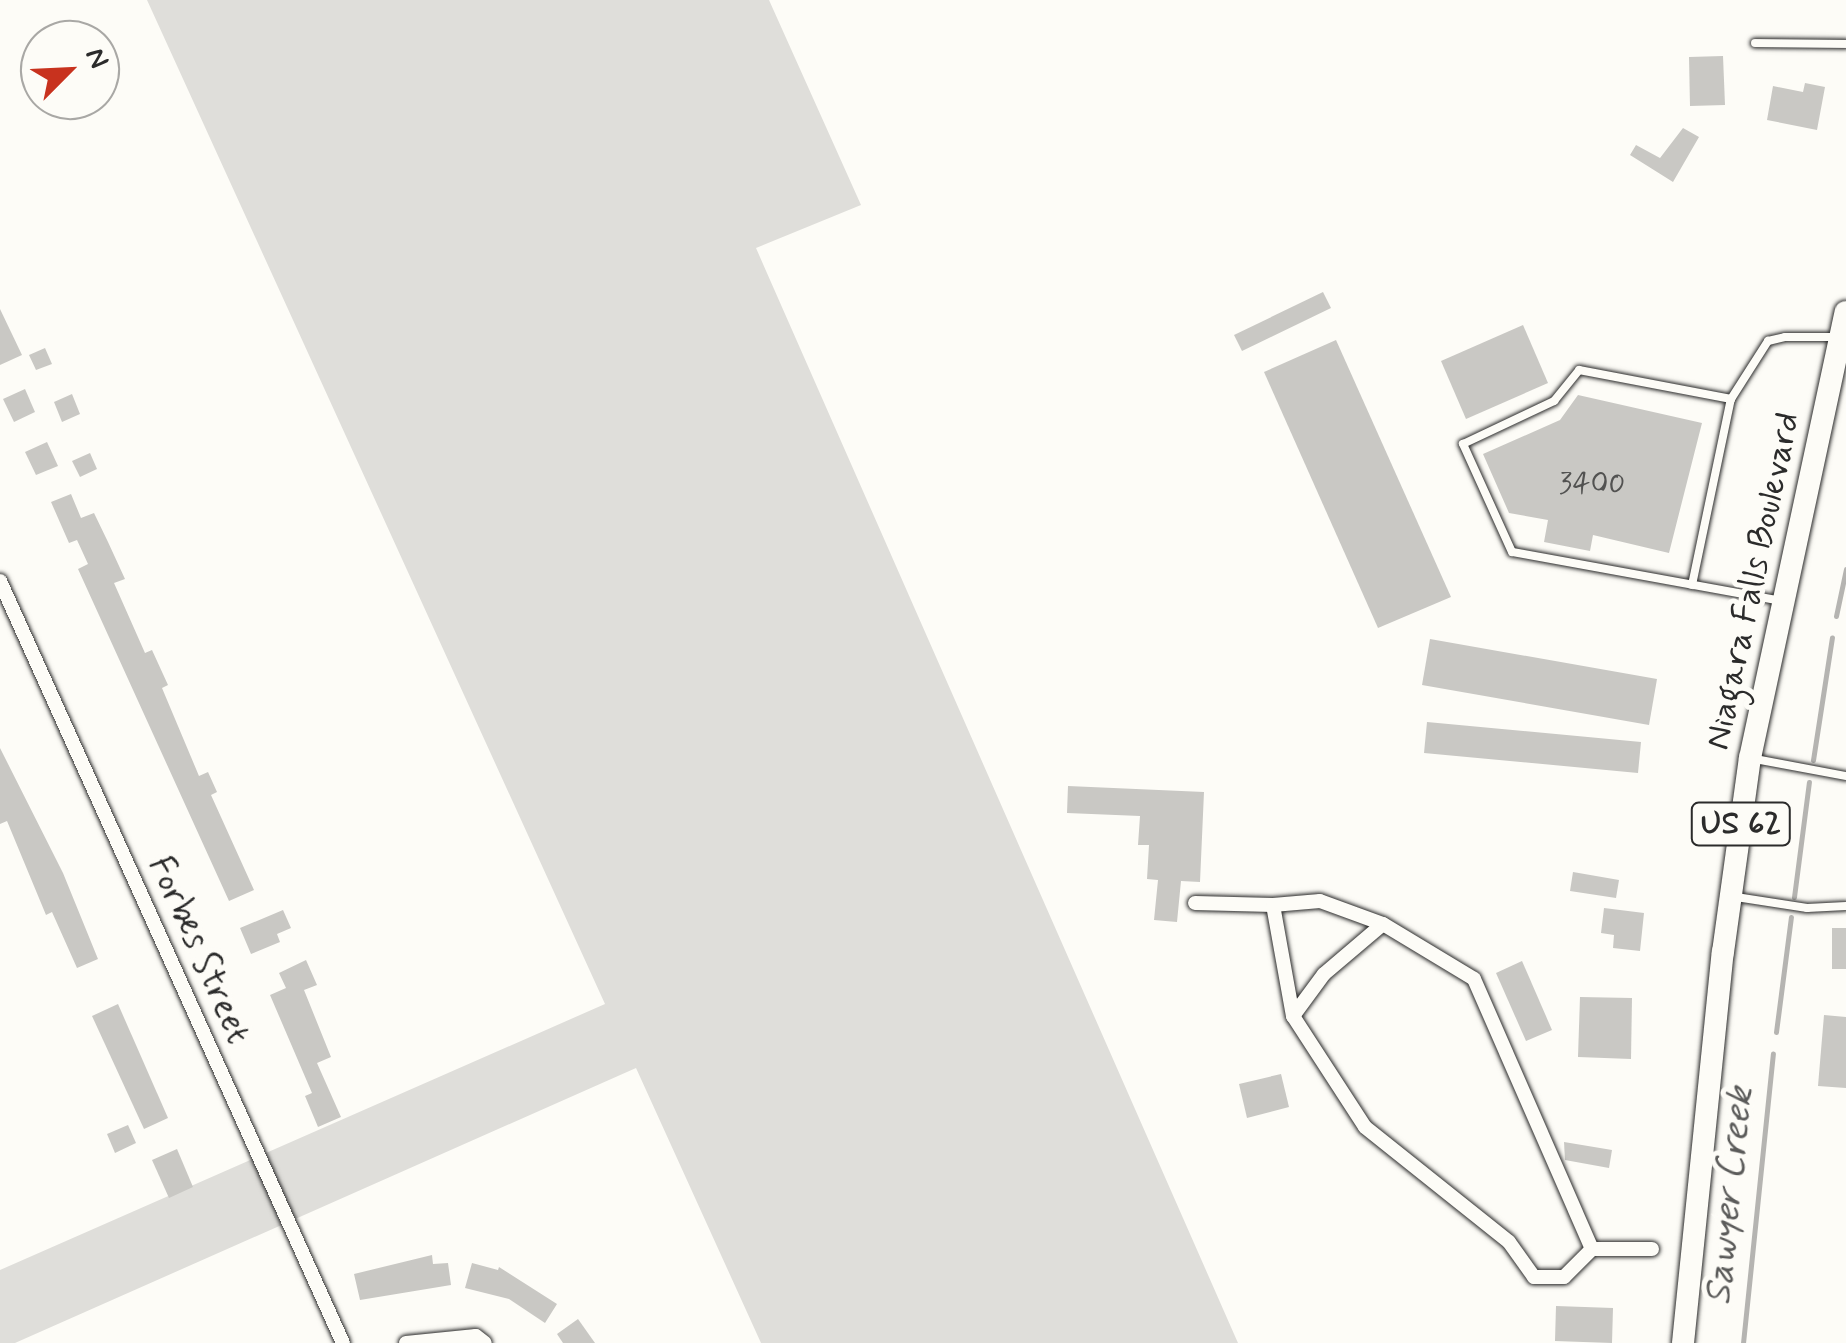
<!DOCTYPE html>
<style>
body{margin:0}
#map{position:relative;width:1846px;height:1343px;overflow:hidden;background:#fdfcf7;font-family:Mynerve,sans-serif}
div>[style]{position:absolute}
.green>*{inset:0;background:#dfdeda}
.stream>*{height:5px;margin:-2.5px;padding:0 2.5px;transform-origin:2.5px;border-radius:2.5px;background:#b5b4b1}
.building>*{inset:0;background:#c9c8c4}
.roads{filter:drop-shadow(0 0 2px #2b2b2b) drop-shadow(0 0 2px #2b2b2b)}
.service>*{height:8px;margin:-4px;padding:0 4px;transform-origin:4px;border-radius:4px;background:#fdfcf7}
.minor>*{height:14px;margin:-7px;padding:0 7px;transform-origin:7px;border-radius:7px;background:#fdfcf7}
.primary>*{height:22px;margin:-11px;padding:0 11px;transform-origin:11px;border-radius:11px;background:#fdfcf7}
span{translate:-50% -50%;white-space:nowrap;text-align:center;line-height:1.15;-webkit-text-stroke:10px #fdfcf7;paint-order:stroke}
.number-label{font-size:30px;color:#525251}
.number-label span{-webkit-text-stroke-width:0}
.shield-label span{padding:2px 8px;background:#fdfcf7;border:2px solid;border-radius:8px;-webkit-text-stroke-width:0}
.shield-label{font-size:32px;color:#2b2b2b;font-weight:700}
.street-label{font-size:35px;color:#2b2b2b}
.water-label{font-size:38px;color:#5b5b5a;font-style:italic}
.north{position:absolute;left:20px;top:20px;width:100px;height:100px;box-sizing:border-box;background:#fdfcf7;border:2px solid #a9a8a5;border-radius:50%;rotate:66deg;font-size:28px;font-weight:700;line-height:40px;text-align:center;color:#2b2b2b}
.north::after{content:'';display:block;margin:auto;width:35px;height:45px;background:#c8321e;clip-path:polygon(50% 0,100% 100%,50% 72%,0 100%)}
</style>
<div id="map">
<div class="green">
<div style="clip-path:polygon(147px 0,769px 0,861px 205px,756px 248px,1238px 1343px,761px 1343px,636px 1068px,15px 1343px,0 1343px,0 1270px,605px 1004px)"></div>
</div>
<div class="stream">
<div style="left:1836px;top:616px;width:48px;rotate:-78deg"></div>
<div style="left:1813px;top:760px;width:124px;rotate:-81.2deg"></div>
<div style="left:1794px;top:897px;width:116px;rotate:-82.6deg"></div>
<div style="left:1776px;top:1032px;width:116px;rotate:-82.6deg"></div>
<div style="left:1743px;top:1343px;width:291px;rotate:-84.1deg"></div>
</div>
<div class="building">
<div style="clip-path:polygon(1723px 56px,1725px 105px,1690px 106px,1689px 57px)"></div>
<div style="clip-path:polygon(1805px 83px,1825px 87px,1817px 130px,1767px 120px,1773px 86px,1803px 92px)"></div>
<div style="clip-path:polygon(1683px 128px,1699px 137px,1673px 182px,1630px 155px,1636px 145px,1660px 158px)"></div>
<div style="clip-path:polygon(1323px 292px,1331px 308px,1242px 351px,1234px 335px)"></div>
<div style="clip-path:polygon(0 309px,22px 355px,0 365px)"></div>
<div style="clip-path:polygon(1523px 325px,1548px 383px,1466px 419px,1441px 361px)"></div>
<div style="clip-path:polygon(1336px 340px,1451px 597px,1378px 628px,1264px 372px)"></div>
<div style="clip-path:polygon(45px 348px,52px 364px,36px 370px,29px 355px)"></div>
<div style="clip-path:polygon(25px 389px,35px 412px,14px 422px,3px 399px)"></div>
<div style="clip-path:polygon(72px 394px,80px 414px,62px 422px,54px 402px)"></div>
<div style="clip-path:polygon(1578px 395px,1702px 423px,1669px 553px,1593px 535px,1590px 551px,1544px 542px,1548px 520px,1509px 513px,1483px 454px,1560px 420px)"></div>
<div style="clip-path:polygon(47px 442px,58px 466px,36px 475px,25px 452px)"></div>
<div style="clip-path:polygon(90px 453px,97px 469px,80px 477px,72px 461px)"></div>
<div style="clip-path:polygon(71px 494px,81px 518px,94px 513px,108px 542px,125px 579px,114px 583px,145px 653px,152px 650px,168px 685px,162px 688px,199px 776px,208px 772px,217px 792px,211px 795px,254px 890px,229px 901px,78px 569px,88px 564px,77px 540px,69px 543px,51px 502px)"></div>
<div style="clip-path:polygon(1430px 639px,1657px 679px,1649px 725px,1422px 685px)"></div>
<div style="clip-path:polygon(1427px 722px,1641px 742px,1638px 773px,1424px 753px)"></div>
<div style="clip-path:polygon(0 748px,63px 873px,98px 959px,77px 968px,52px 912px,46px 915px,7px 821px,0 824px)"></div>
<div style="clip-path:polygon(1068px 786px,1204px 792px,1200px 882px,1181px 881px,1177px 922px,1154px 920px,1158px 880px,1147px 879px,1149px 845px,1138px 845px,1140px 816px,1067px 813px)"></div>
<div style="clip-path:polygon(1573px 872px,1619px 880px,1616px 898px,1570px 891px)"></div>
<div style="clip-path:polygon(1604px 908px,1644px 913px,1640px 951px,1613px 948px,1614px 935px,1601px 933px)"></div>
<div style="clip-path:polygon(283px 910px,291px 928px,277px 934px,280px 942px,251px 954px,240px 928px)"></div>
<div style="clip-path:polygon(1832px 928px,1846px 928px,1846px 969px,1832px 969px)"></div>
<div style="clip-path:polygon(306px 960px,317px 985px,304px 990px,331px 1057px,317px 1063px,341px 1117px,318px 1127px,305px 1096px,312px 1093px,270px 995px,286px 988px,279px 973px)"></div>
<div style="clip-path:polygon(1522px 961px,1552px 1030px,1526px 1041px,1496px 973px)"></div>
<div style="clip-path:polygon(1580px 997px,1632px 998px,1631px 1059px,1578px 1057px)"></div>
<div style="clip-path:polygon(118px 1004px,168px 1118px,144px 1129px,92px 1016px)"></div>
<div style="clip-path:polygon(1824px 1015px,1846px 1017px,1846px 1088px,1818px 1086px)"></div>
<div style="clip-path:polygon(1281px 1074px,1289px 1107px,1247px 1118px,1239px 1084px)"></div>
<div style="clip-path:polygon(128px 1125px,136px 1143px,115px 1153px,107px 1134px)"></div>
<div style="clip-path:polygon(1564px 1142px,1612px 1150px,1609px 1168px,1565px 1160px)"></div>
<div style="clip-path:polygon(177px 1149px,193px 1187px,169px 1198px,152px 1160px)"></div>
<div style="clip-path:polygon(432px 1255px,433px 1264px,448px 1263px,451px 1285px,360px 1300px,354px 1274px)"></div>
<div style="clip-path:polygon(472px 1263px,498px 1270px,499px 1267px,557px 1304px,545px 1323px,509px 1299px,465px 1288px)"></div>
<div style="clip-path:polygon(1556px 1306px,1613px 1308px,1612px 1343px,1555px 1341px)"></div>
<div style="clip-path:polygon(578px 1319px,595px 1343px,563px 1343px,557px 1334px)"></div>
</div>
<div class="roads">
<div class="service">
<div style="left:1755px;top:43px;width:91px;rotate:0.6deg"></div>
<div style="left:1692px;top:585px;width:190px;rotate:-78.2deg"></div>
<div style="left:1782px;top:601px;width:274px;rotate:-169.7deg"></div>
<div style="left:1512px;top:552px;width:119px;rotate:-114.4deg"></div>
<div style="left:1463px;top:444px;width:101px;rotate:-25.3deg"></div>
<div style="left:1554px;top:401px;width:40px;rotate:-51deg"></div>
<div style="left:1579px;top:370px;width:155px;rotate:10.8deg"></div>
<div style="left:1731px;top:399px;width:69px;rotate:-57.5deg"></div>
<div style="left:1768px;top:341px;width:17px;rotate:-13deg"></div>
<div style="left:1785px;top:337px;width:51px"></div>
<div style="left:1755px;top:759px;width:93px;rotate:10.6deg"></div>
<div style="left:1736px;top:897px;width:72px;rotate:8.8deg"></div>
<div style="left:1807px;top:908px;width:39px;rotate:-3deg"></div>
</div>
<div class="minor">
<div style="left:0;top:581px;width:836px;rotate:65.77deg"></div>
<div style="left:1195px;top:903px;width:78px;rotate:1.5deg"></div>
<div style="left:1273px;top:905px;width:113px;rotate:79.8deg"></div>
<div style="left:1293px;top:1016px;width:132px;rotate:57deg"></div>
<div style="left:1365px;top:1127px;width:184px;rotate:38.6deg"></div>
<div style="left:1509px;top:1242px;width:43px;rotate:54.5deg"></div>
<div style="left:1534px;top:1277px;width:30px"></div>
<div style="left:1564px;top:1277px;width:40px;rotate:-45deg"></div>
<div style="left:1592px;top:1249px;width:60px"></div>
<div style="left:1273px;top:905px;width:47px;rotate:-4.9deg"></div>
<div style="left:1320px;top:901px;width:67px;rotate:20.1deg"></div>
<div style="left:1383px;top:924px;width:106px;rotate:31.1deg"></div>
<div style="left:1474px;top:979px;width:295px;rotate:66.4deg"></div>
<div style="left:1293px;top:1016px;width:52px;rotate:-53.6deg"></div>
<div style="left:1324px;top:974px;width:77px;rotate:-40.3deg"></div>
<div style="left:406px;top:1343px;width:70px;rotate:-5.7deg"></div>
<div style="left:476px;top:1336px;width:11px;rotate:38deg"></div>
</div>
<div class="primary">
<div style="left:1683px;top:1343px;width:393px;rotate:-84.2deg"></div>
<div style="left:1723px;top:952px;width:196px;rotate:-82.1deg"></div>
<div style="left:1750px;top:758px;width:456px;rotate:-77.9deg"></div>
</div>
</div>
<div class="number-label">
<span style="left:1592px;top:484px">3400</span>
</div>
<div class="shield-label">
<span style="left:1741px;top:824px">US 62</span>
</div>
<div class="street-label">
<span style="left:1753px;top:581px;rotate:-78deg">Niagara Falls Boulevard</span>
<span style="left:199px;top:950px;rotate:66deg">Forbes Street</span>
</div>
<div class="water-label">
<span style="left:1730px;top:1196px;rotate:-84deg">Sawyer Creek</span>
</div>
<div class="north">N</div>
</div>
